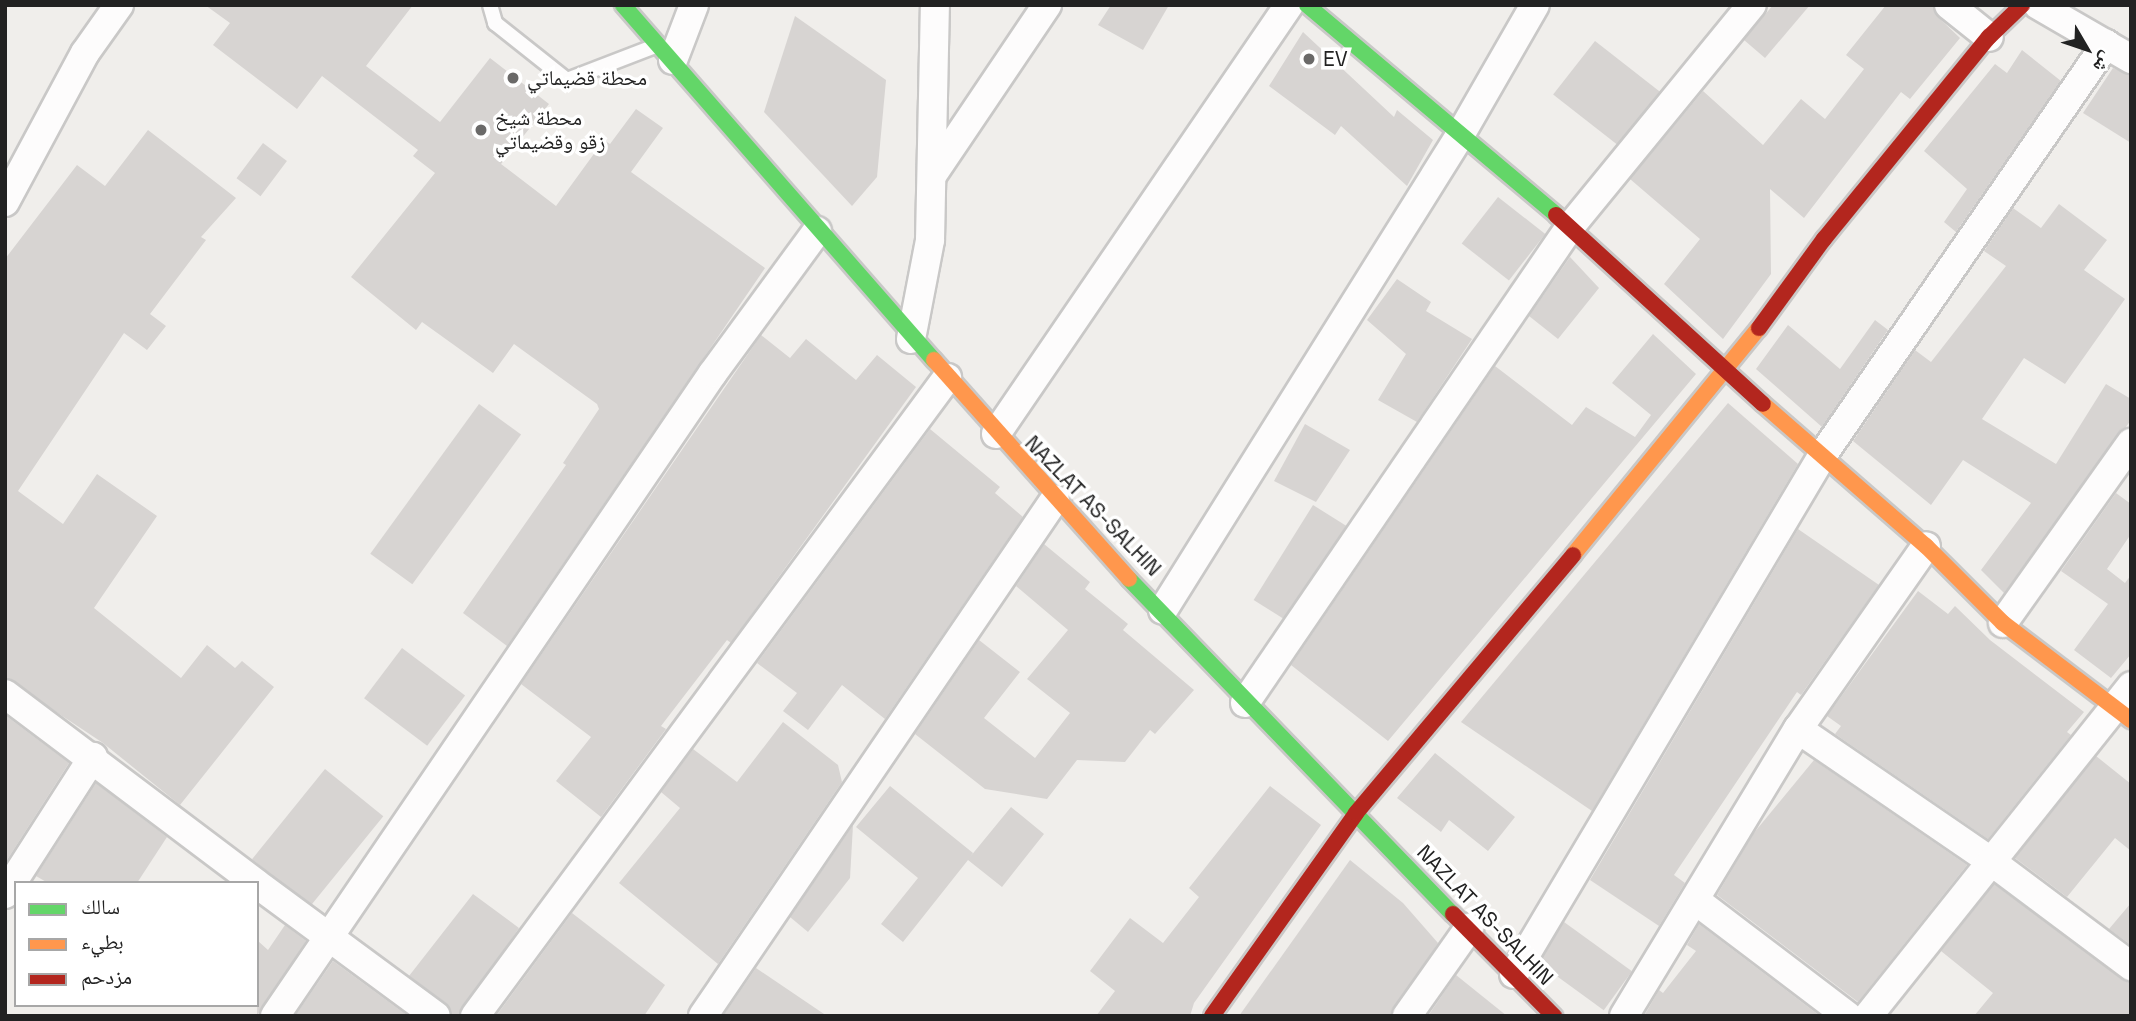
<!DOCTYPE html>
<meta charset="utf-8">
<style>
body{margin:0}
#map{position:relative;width:2136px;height:1021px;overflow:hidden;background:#f0eeeb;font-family:"Space Grotesk","Noto Naskh Arabic",sans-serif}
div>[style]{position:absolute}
.building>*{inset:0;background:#d7d4d2;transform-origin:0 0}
.roads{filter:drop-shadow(2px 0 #c9c8c7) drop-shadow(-2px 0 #c9c8c7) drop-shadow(0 2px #c9c8c7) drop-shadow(0 -2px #c9c8c7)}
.lane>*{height:14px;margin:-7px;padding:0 7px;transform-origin:7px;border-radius:7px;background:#fdfcfc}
.street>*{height:28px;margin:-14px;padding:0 14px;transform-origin:14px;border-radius:14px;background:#fdfcfc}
.fast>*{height:16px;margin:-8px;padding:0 8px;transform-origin:8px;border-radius:8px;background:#63d668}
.slow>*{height:16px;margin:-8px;padding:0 8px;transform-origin:8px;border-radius:8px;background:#ff974d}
.jam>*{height:16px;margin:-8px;padding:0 8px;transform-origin:8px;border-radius:8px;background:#b3261e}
.dots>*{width:19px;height:19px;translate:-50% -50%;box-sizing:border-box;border:4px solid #fff;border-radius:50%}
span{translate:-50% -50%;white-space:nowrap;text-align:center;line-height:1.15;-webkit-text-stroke:7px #fff;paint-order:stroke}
.poi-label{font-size:21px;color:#222}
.left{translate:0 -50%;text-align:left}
.street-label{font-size:21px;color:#222}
.frame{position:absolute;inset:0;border:7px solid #222;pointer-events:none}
.legend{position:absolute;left:14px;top:881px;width:245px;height:126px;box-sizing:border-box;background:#fff;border:2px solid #a7a7a7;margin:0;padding:9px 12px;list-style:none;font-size:21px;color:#222}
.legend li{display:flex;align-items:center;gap:14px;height:35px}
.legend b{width:35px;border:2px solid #a7a7a7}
.north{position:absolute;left:2052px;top:14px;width:70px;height:70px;-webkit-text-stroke:5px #fff;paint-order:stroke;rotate:129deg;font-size:19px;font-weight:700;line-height:28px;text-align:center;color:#222}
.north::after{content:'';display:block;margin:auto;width:24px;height:32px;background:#222;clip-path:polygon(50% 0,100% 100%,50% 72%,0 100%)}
</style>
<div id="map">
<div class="building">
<i style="clip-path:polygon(205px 5px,413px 5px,366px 66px,440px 122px,490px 58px,549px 104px,501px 164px,556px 206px,604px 140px,610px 144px,636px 109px,663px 128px,631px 172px,765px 268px,507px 646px,463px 613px,566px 465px,563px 463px,599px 409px,597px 404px,514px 344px,493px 373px,422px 322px,416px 330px,351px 277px,435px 173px,413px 156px,418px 150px,322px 76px,297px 109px,213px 45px,230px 23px)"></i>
<i style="clip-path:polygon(1111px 5px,1169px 5px,1143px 50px,1098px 25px)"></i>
<i style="clip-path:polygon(1773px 5px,1810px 5px,1765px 58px,1744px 40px)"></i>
<i style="clip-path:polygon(1886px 5px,1933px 5px,1938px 17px,1960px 38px,1910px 99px,1901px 92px,1804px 218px,1770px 189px,1771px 274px,1723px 339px,1664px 284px,1700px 239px,1630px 179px,1703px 91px,1763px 145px,1801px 99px,1825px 119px,1864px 69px,1846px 55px)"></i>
<i style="clip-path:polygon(795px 16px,886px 80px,877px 177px,852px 206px,764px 112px)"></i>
<i style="clip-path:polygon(1303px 32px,1394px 117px,1397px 110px,1433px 140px,1407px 186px,1341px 126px,1335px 135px,1269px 86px)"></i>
<i style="left:1595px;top:41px;width:82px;height:68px;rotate:38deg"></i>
<i style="clip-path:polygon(2022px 50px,2061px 81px,1956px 232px,1944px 222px,1967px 189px,1924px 151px,1995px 64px,2007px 73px)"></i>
<i style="clip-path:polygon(2113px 68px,2131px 76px,2131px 143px,2083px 113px)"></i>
<i style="clip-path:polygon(148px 130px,236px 198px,201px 237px,206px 240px,150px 314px,166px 326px,147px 350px,124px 333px,18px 491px,63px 524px,97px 474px,157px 516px,94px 608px,181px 678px,207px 645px,235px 668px,242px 661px,274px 687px,180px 805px,103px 743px,5px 678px,5px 259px,77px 165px,105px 186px)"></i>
<i style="left:263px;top:143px;width:30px;height:44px;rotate:37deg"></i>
<i style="left:1498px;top:197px;width:60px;height:59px;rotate:38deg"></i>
<i style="clip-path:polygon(2059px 204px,2107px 240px,2084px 270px,2125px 299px,2065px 384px,2024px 358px,1982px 419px,2056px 464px,2106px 384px,2131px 399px,2131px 420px,2004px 593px,1981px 570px,2031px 503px,1963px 460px,1931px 505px,1853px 441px,1915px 350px,1931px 362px,2006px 266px,1984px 251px,2013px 208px,2041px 228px)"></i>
<i style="clip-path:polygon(1570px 257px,1599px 288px,1558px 339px,1529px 316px)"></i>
<i style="clip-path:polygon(1397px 279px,1431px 302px,1426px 311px,1472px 339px,1417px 422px,1378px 400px,1406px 354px,1367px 320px)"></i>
<i style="clip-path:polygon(1875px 320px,1888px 330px,1822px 427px,1756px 369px,1788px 325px,1840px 369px)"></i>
<i style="clip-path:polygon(1653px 334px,1696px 374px,1388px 741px,1291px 665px,1495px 366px,1572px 425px,1586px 407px,1635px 437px,1651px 415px,1612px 383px)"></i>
<i style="clip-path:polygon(761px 335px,790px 358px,806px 339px,856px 380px,877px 355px,916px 387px,731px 643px,727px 640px,661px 726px,666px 729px,601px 817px,556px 781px,591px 737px,521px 684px)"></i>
<i style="clip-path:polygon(1728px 403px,1798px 464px,1592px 811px,1461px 722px)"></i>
<i style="left:479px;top:404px;width:52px;height:185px;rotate:36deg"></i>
<i style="clip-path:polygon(1305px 424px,1350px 450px,1316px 502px,1274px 481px)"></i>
<i style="clip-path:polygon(930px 429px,1000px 487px,995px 493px,1023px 517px,885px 719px,842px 685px,808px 730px,783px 711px,797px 693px,757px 663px)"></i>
<i style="clip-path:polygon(2116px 493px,2131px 504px,2131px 534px,2107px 569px,2125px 583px,2131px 575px,2131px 654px,2111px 678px,2074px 650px,2108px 604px,2061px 571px)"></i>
<i style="left:1313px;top:505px;width:39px;height:112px;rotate:32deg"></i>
<i style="clip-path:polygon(1798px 529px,1879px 585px,1801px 695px,1797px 692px,1674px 875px,1685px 883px,1659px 926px,1590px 880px)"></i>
<i style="clip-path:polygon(1044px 544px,1090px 582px,1085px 589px,1128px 624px,1123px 630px,1194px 690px,1155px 734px,1150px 730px,1125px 762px,1077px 760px,1047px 799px,985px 789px,915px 734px,979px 640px,1020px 672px,984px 718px,1035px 758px,1070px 713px,1027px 679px,1068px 630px,1016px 586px)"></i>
<i style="clip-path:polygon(1918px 591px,1948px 614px,1955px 606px,1990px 640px,2084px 712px,2067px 732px,2071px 735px,1988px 839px,1835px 734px,1841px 726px,1827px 716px)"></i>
<i style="left:402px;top:648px;width:79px;height:63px;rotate:37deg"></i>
<i style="clip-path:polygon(5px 715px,69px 763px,7px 860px,5px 859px)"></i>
<i style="clip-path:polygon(783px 722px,838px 765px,842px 782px,718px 964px,619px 883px,680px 808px,661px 792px,693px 749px,737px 782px)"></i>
<i style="clip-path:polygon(1435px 753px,1515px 817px,1488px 851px,1449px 820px,1441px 832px,1397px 798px)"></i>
<i style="clip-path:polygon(2096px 756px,2131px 784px,2131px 851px,2115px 838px,2067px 897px,2015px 858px)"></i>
<i style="clip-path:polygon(1814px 760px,1967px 865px,1858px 1002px,1717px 895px,1753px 834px)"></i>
<i style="left:325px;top:769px;width:75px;height:116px;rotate:39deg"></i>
<i style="clip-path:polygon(96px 783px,167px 837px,137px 883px,48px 883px,36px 876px)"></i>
<i style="clip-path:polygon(890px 786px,973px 853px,970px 857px,1011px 807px,1044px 834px,1002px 887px,968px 860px,903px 942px,881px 924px,918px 878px,856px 827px)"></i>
<i style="clip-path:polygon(1270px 786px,1321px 825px,1194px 1003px,1190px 1016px,1096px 1016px,1115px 991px,1090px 971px,1130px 918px,1163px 943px,1199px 897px,1189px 888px)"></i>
<i style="clip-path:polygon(853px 825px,850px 878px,808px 932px,790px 917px)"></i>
<i style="clip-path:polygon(1350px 860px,1403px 903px,1438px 943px,1391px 1016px,1239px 1016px)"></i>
<i style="clip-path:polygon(1994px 884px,2131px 982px,2131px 1016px,1974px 1016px,1993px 993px,1941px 951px)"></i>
<i style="clip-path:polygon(473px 894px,519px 928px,459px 1016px,452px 1016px,446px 1003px,409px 976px)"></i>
<i style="clip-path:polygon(2131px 903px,2131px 945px,2109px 929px)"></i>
<i style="clip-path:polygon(572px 913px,665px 985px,644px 1016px,496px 1016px)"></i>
<i style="left:1564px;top:922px;width:84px;height:48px;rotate:36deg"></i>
<i style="clip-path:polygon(1699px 924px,1820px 1016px,1644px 1016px,1659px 990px,1663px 993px,1696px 951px,1687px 945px)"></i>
<i style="clip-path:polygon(285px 925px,306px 941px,257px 1016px,258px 941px,268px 950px)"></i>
<i style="clip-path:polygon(333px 961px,408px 1016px,295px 1016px)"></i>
<i style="clip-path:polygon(756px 968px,827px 1016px,723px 1016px)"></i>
<i style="clip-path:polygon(1456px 975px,1507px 1016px,1428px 1016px)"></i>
</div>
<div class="roads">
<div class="lane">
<i style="left:490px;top:5px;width:19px;rotate:74deg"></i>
<i style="left:495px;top:23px;width:92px;rotate:38.4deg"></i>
<i style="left:567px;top:80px;width:94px;rotate:-21.1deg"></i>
</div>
<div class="street">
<i style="left:1949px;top:5px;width:51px;rotate:38.7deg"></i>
<i style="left:2038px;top:5px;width:108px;rotate:30.1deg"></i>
<i style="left:673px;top:60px;width:59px;rotate:-69.1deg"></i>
<i style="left:933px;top:174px;width:204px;rotate:-56deg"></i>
<i style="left:5px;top:202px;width:169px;rotate:-61.8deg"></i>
<i style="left:85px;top:53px;width:59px;rotate:-54.7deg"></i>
<i style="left:911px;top:339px;width:101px;rotate:-79.1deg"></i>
<i style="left:930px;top:240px;width:235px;rotate:-88.8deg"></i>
<i style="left:996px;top:434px;width:520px;rotate:-55.67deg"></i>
<i style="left:1163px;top:610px;width:558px;rotate:-57.96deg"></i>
<i style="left:1459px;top:137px;width:152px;rotate:-60.1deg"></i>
<i style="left:2003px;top:623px;width:221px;rotate:-54.6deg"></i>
<i style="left:5px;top:694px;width:314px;rotate:37deg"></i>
<i style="left:1245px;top:703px;width:576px;rotate:-55.68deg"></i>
<i style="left:1570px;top:227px;width:287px;rotate:-50.7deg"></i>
<i style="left:1798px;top:729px;width:235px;rotate:34.4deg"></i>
<i style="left:1992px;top:862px;width:174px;rotate:36.8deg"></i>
<i style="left:257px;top:884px;width:222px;rotate:36.4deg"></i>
<i style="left:5px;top:894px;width:163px;rotate:-57.3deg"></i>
<i style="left:1695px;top:900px;width:192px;rotate:37.2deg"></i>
<i style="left:1514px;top:974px;width:606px;rotate:-59.25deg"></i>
<i style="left:1824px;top:453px;width:497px;rotate:-55.4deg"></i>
<i style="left:275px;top:1016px;width:778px;rotate:-55.74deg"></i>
<i style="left:713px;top:373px;width:176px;rotate:-53.8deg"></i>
<i style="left:475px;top:1016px;width:794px;rotate:-53.51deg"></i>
<i style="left:703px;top:1016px;width:625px;rotate:-55.75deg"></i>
<i style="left:1407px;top:1016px;width:108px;rotate:-54.8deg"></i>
<i style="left:1624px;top:1016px;width:336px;rotate:-58.8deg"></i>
<i style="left:1798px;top:729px;width:223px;rotate:-55deg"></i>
<i style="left:1868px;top:1016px;width:422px;rotate:-51.4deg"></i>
</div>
<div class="fast">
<i style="left:623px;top:5px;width:472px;rotate:48.8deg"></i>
<i style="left:1307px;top:5px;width:326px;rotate:40.1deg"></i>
<i style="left:1129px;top:579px;width:466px;rotate:46deg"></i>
</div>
<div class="slow">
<i style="left:934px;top:360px;width:293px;rotate:48.3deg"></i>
<i style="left:1763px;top:404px;width:216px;rotate:41.1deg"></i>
<i style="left:1926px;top:546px;width:109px;rotate:45deg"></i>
<i style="left:2003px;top:623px;width:161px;rotate:37.2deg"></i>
<i style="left:1573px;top:555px;width:293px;rotate:-50.7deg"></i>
</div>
<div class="jam">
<i style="left:1556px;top:215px;width:280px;rotate:42.4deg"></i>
<i style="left:1759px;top:328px;width:110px;rotate:-53.9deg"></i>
<i style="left:1824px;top:239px;width:261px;rotate:-50.8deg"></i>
<i style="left:1989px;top:37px;width:46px;rotate:-44.1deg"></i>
<i style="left:1453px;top:914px;width:144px;rotate:45.3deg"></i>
<i style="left:1212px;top:1016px;width:249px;rotate:-54.6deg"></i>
<i style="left:1356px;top:813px;width:337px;rotate:-49.9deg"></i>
</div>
</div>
<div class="dots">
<i style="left:1309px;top:59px;background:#6a6968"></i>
<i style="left:513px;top:78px;background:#6a6968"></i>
<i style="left:481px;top:130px;background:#6a6968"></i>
</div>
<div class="poi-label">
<span class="left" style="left:1323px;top:59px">EV</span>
<span class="left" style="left:527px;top:78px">محطة قضيماتي</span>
<span class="left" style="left:495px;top:130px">محطة شيخ<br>زقو وقضيماتي</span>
</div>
<div class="street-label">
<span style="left:1093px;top:506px;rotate:46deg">NAZLAT AS-SALHIN</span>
<span style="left:1485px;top:915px;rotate:46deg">NAZLAT AS-SALHIN</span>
</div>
<div class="frame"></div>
<ul class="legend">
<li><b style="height:9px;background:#63d668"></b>سالك</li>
<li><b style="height:9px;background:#ff974d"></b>بطيء</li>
<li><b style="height:9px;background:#b3261e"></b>مزدحم</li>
</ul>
<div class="north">ش</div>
</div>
